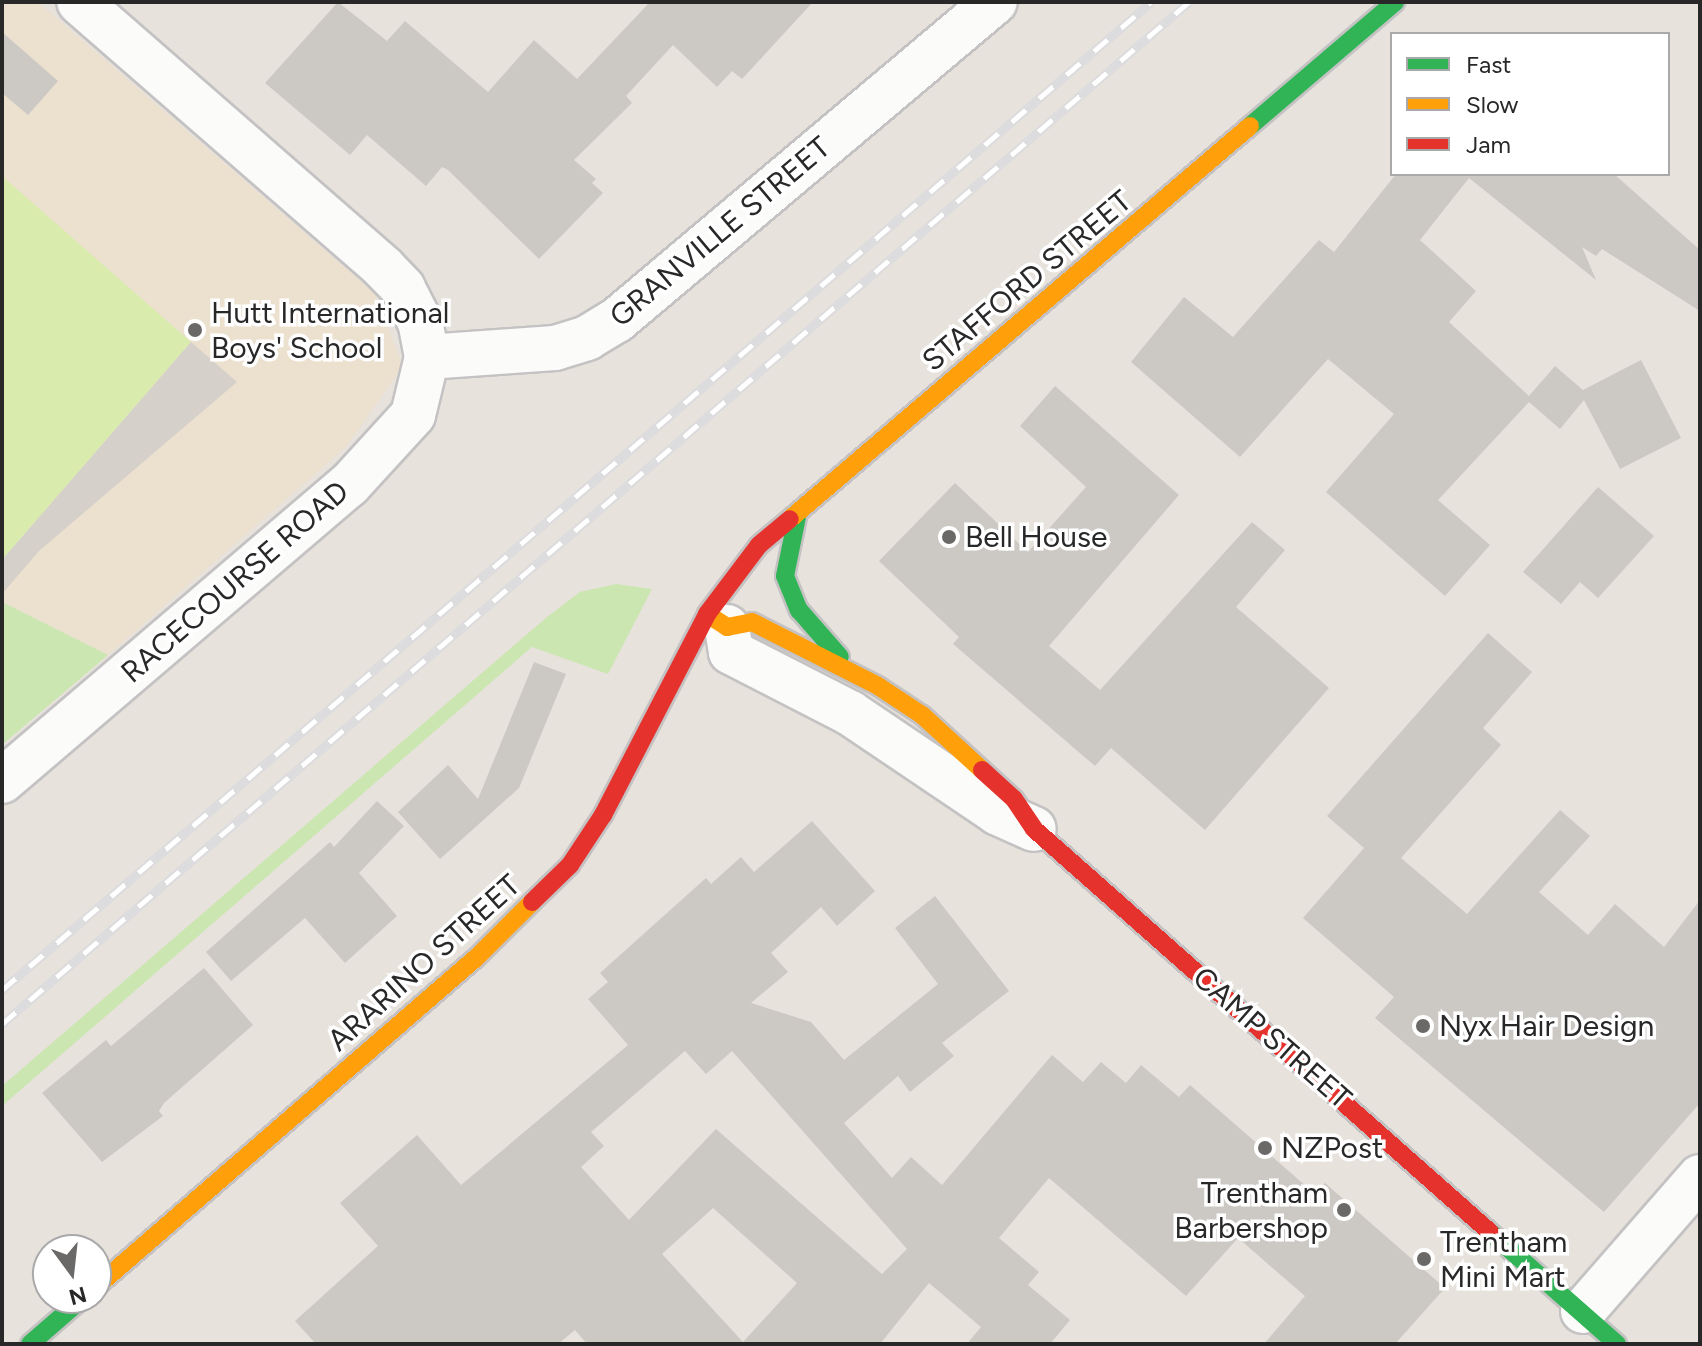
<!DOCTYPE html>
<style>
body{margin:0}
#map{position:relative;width:1702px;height:1346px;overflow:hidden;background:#e7e2dc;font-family:Figtree,sans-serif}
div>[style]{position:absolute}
.education>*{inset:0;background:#ece0cf}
.green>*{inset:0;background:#cbe6b1}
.pitch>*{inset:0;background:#d9ebad}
.plaza>*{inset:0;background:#d6d0cb}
.building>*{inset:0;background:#ccc8c4}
.roads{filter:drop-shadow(2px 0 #c4c2c3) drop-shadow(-2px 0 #c4c2c3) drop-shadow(0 2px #c4c2c3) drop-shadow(0 -2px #c4c2c3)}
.street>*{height:44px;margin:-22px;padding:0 22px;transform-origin:22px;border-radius:22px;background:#fbfbfa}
.fast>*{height:18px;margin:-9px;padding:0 9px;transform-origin:9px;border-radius:9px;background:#30b455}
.slow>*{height:18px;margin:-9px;padding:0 9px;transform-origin:9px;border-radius:9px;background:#ff9f0a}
.jam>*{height:18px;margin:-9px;padding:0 9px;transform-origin:9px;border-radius:9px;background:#e5322d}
.rail>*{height:9px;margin-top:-4.5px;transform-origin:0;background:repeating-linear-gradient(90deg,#fff 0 18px,#dcdcde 0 36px);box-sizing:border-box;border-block:2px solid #dcdcde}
.dots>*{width:22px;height:22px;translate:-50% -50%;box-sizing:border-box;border:4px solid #fff;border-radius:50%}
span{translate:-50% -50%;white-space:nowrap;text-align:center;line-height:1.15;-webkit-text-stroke:7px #fff;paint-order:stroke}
.street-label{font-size:30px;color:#282828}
.poi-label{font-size:30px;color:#282828}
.left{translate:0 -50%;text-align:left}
.right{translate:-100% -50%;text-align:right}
.frame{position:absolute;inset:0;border:4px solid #282828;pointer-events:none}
.legend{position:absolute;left:1390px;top:32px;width:280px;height:144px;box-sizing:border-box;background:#fff;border:2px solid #a9a9a9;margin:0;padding:10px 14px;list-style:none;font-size:24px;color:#282828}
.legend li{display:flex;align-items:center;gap:16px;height:40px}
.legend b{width:40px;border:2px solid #a9a9a9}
.north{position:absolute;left:32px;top:1234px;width:80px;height:80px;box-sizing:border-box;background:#fff;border:2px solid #a9a9a9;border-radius:50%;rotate:165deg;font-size:22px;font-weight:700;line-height:32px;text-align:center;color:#282828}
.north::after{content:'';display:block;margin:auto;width:28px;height:36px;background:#6b6967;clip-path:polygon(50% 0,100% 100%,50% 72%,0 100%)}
</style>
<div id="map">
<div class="education">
<i style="clip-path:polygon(2px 2px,38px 2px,374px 293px,403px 366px,347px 446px,108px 655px,2px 602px)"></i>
</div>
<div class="green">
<i style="clip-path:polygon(616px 584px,652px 589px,608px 674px,532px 647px,2px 1106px,2px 1086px,547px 617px,580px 592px)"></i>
<i style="clip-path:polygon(2px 602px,108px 655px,2px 745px)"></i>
</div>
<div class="pitch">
<i style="clip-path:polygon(2px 176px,191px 342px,2px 560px)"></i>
</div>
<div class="plaza">
<i style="clip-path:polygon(191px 342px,237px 382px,39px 551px,2px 594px,2px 560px)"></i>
</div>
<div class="building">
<i style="clip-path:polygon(338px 2px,387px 41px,405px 21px,488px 92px,534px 40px,577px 79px,650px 2px,813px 2px,742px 79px,732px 71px,717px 87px,673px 45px,626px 96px,632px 103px,574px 160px,596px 179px,592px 183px,603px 193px,539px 259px,448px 170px,442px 167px,426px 186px,367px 135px,350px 155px,265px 83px)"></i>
<i style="clip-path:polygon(2px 32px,58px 81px,28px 115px,2px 93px)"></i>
<i style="clip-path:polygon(1396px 174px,1614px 174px,1700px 250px,1700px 311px,1602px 249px,1596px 256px,1582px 247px,1596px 280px,1469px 178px,1420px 240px,1476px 291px,1449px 322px,1529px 396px,1555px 366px,1583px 390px,1641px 360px,1681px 438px,1620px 469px,1584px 400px,1560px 429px,1529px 402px,1438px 500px,1490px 545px,1445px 596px,1326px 492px,1394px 414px,1328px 359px,1240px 457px,1131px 362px,1184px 297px,1233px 337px,1319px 240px,1334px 252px)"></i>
<i style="clip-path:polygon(1055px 386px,1179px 495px,1049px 646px,1100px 690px,1252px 522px,1285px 550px,1236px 607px,1329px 688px,1205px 830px,1111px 748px,1095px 766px,953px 644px,959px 637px,879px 561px,955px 483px,1028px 552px,1086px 487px,1020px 426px)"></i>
<i style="clip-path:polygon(1598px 487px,1654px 536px,1598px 598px,1580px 582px,1561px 604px,1523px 572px)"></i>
<i style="clip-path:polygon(1488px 633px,1532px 672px,1483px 728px,1501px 745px,1401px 858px,1467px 914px,1560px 810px,1590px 836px,1539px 892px,1588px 935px,1615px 904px,1664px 947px,1700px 900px,1700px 1103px,1604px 1212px,1375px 1018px,1394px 997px,1303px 918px,1364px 848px,1327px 816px)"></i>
<i style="clip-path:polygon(534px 662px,566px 674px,519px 788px,440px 859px,398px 812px,448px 765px,478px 799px)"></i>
<i style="clip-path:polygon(377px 801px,404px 826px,359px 873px,397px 916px,345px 963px,305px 918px,231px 981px,206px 952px,330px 842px,334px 847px)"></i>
<i style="clip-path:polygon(evenodd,812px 821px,875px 891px,837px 926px,821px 907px,771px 953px,788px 972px,751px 1003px,811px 1022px,844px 1060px,938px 984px,895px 928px,935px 896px,1009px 991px,942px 1043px,954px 1056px,910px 1092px,898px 1076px,844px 1123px,892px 1178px,911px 1157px,942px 1185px,1052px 1055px,1083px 1082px,1101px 1062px,1126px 1083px,1141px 1065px,1179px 1097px,1190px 1085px,1315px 1194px,1325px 1183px,1445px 1288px,1395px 1344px,1264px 1344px,1305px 1296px,1238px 1238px,1186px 1296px,1049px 1178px,999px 1238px,1039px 1272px,1028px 1285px,1070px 1320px,1050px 1344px,967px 1344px,981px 1327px,929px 1283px,880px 1344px,587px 1344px,575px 1330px,558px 1344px,316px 1344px,295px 1321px,378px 1246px,340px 1203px,417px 1135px,461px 1185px,628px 1045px,588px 999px,608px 982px,600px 973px,706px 878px,711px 884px,741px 857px,754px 872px,812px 821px,685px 1051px,706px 1074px,732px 1051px,907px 1249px,882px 1274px,716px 1129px,629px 1220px,581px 1167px,604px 1146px,591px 1132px,685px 1051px,812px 821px,713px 1208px,797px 1283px,743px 1342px,662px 1254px,713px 1208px)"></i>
<i style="clip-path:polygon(204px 968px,253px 1025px,164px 1103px,159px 1111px,163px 1116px,102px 1162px,42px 1093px,106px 1040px,111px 1046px)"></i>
</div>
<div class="roads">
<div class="street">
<i style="left:427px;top:357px;width:128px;rotate:-4deg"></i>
<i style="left:555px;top:348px;width:34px;rotate:-17deg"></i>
<i style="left:587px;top:338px;width:35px;rotate:-31deg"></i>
<i style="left:617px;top:320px;width:494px;rotate:-40.1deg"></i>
<i style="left:727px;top:627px;width:25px;rotate:81deg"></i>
<i style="left:731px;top:652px;width:134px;rotate:27.1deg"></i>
<i style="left:850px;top:713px;width:179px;rotate:34deg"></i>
<i style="left:998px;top:813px;width:39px;rotate:24deg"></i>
<i style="left:2px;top:781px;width:456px;rotate:-40.5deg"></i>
<i style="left:349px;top:485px;width:95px;rotate:-47.6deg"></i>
<i style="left:413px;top:415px;width:60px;rotate:-76.4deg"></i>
<i style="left:427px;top:357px;width:36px;rotate:-101deg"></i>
<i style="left:420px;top:322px;width:38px;rotate:-117deg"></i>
<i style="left:403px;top:288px;width:29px;rotate:-134deg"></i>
<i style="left:383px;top:267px;width:403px;rotate:-138.9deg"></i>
<i style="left:1583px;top:1311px;width:178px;rotate:-48.9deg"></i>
</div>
<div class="fast">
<i style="left:1250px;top:126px;width:191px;rotate:-40.5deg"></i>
<i style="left:798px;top:512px;width:65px;rotate:101.5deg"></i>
<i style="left:785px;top:576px;width:37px;rotate:68deg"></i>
<i style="left:799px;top:610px;width:62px;rotate:48.9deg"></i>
<i style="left:1491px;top:1233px;width:168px;rotate:41.4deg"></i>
<i style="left:30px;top:1344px;width:70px;rotate:-41deg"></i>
</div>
<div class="slow">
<i style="left:790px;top:519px;width:605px;rotate:-40.51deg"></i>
<i style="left:707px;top:614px;width:24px;rotate:33deg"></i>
<i style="left:727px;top:627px;width:25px;rotate:-11deg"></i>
<i style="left:752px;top:622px;width:141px;rotate:26.9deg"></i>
<i style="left:878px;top:686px;width:53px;rotate:33.4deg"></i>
<i style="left:922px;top:715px;width:81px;rotate:42.5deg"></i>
<i style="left:96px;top:1287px;width:500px;rotate:-40.9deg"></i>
<i style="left:474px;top:960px;width:82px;rotate:-45deg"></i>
</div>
<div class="jam">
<i style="left:982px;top:770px;width:43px;rotate:42.2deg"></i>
<i style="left:1014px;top:799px;width:36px;rotate:56deg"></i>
<i style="left:1034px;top:829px;width:610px;rotate:41.48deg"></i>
<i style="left:532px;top:902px;width:53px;rotate:-44.2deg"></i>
<i style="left:570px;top:865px;width:60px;rotate:-56.6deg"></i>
<i style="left:603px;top:815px;width:226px;rotate:-62.6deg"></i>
<i style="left:707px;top:614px;width:86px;rotate:-53deg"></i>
<i style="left:759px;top:545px;width:40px;rotate:-40deg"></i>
</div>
</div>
<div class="rail">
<i style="left:2px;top:990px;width:1515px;rotate:-40.69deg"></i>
<i style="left:2px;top:1024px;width:1566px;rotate:-40.73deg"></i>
</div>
<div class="dots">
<i style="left:195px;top:330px;background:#6b6967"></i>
<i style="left:949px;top:537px;background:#6b6967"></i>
<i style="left:1423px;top:1026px;background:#6b6967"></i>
<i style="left:1265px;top:1148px;background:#6b6967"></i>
<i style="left:1344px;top:1210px;background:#6b6967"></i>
<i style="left:1424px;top:1259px;background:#6b6967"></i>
</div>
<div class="street-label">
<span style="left:720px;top:232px;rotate:-40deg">GRANVILLE STREET</span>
<span style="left:1027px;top:281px;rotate:-40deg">STAFFORD STREET</span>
<span style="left:235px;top:582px;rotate:-41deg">RACECOURSE ROAD</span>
<span style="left:424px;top:963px;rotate:-42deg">ARARINO STREET</span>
<span style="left:1272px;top:1038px;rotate:41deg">CAMP STREET</span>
</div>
<div class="poi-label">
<span class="left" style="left:211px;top:330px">Hutt International<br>Boys' School</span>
<span class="left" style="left:965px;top:537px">Bell House</span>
<span class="left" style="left:1439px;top:1026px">Nyx Hair Design</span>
<span class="left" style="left:1281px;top:1148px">NZPost</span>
<span class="right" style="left:1328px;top:1210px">Trentham<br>Barbershop</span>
<span class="left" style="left:1440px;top:1259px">Trentham<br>Mini Mart</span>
</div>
<div class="frame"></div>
<ul class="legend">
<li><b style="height:10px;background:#30b455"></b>Fast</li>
<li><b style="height:10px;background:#ff9f0a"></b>Slow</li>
<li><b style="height:10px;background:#e5322d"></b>Jam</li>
</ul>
<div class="north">N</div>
</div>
